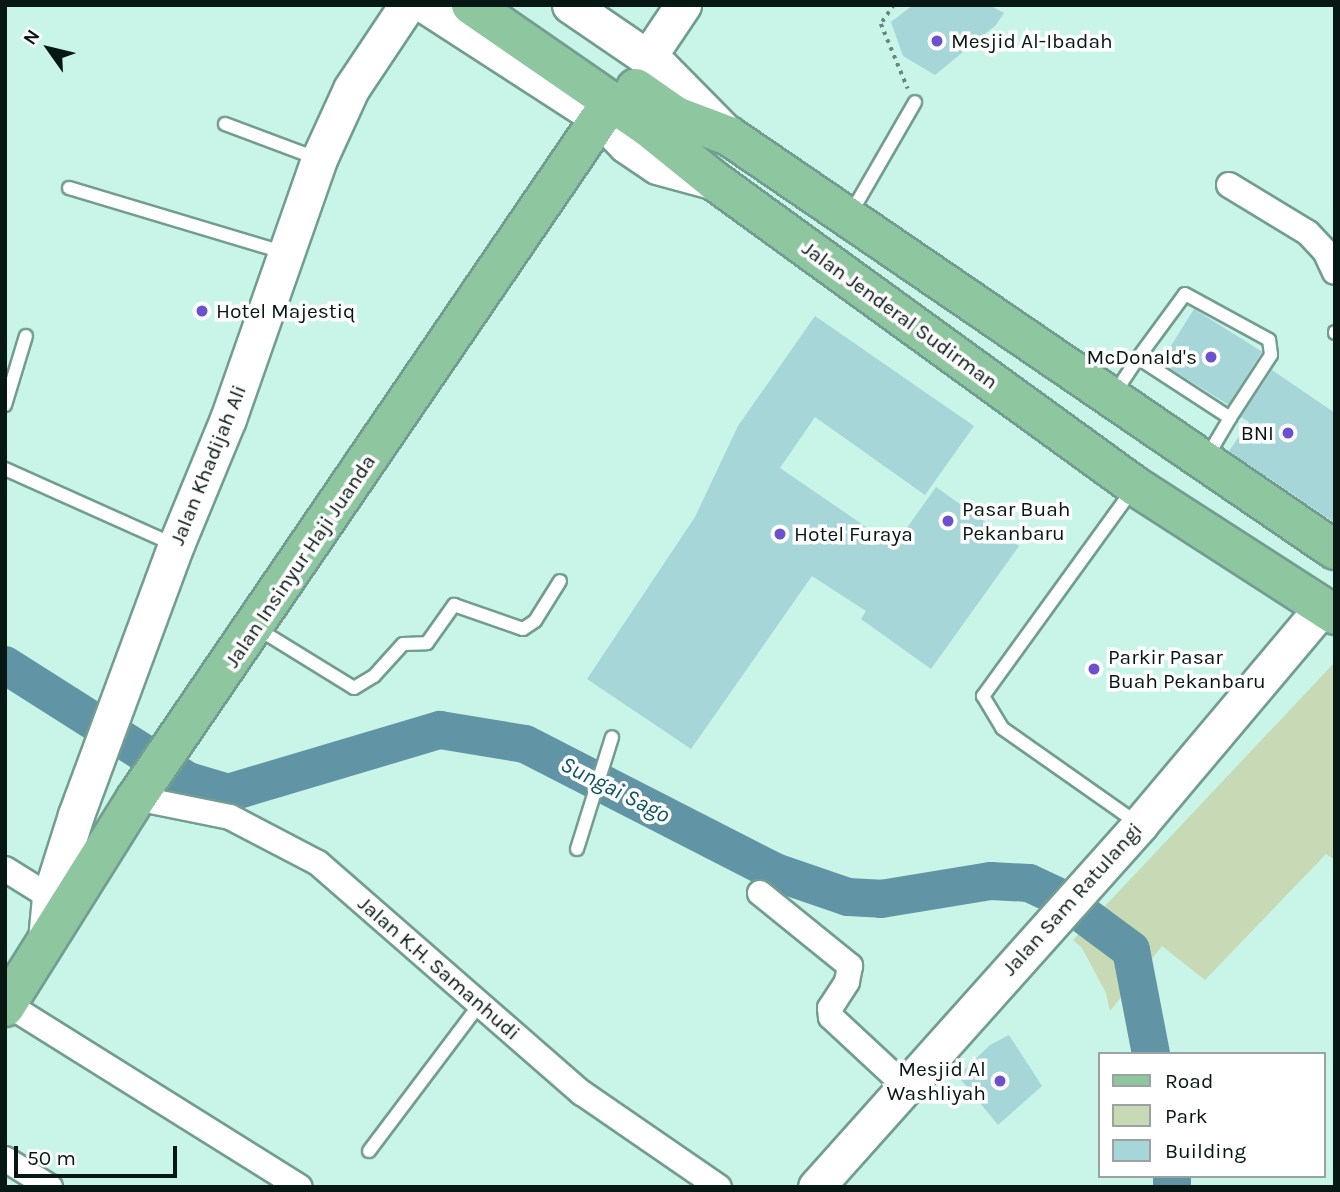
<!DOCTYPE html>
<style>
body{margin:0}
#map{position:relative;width:1340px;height:1192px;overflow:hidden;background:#c8f5e7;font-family:Karla,sans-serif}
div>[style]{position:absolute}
.green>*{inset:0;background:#c8d9b5}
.river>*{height:38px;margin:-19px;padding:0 19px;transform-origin:19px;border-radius:19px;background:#6195a5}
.building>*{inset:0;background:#a6d6d7;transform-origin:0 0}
.path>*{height:3.5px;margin-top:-1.75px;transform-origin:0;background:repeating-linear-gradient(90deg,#68877e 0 3.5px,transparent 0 8.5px)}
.roads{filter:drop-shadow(2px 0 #739d90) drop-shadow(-2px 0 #739d90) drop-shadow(0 2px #739d90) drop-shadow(0 -2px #739d90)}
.lane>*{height:12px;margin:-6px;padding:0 6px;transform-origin:6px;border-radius:6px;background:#fff}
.street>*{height:24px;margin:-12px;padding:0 12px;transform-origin:12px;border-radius:12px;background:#fff}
.secondary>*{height:35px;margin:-17.5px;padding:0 17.5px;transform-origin:17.5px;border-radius:17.5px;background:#fff}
.primary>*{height:38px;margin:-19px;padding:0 19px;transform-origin:19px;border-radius:19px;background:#8ec69f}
.dots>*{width:19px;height:19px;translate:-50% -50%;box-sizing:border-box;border:4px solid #fff;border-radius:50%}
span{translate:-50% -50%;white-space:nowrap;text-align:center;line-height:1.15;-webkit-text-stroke:7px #fff;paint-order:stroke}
.poi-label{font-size:21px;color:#071713}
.left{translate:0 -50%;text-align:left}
.right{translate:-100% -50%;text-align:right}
.street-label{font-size:21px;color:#071713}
.water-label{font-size:23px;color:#0a5466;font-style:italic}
.frame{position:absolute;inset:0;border:7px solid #071713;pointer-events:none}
.legend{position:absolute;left:1098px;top:1052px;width:228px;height:126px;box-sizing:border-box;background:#fff;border:2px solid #9ca2a1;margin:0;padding:9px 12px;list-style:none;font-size:21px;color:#071713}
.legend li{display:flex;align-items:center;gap:14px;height:35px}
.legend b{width:35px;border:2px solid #9ca2a1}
.north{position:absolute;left:14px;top:14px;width:70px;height:70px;-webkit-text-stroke:5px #fff;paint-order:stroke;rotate:304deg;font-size:19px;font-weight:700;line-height:28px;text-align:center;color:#071713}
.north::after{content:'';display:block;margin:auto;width:24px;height:32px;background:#071713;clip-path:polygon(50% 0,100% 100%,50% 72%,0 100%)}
.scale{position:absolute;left:14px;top:1146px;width:163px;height:32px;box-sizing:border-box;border:4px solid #071713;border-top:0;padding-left:9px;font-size:21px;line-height:24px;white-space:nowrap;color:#071713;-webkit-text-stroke:5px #fff;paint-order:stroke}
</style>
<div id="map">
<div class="green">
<i style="clip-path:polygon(1335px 662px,1335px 860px,1326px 854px,1205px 980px,1162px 946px,1110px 1011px,1106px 993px,1082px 948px,1073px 940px)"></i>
</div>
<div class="river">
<i style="left:5px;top:665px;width:217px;rotate:32.4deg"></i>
<i style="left:188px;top:781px;width:42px;rotate:16.7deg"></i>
<i style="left:228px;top:793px;width:221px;rotate:-16.6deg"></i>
<i style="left:440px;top:730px;width:86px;rotate:9.4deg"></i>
<i style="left:525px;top:744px;width:281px;rotate:27.1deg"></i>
<i style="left:775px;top:872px;width:77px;rotate:18.9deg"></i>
<i style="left:848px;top:897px;width:33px;rotate:3deg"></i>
<i style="left:881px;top:899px;width:111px;rotate:-9.3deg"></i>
<i style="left:991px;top:881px;width:38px;rotate:3deg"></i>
<i style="left:1029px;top:883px;width:35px;rotate:25deg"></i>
<i style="left:1061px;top:898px;width:87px;rotate:36.6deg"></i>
<i style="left:1131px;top:950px;width:106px;rotate:79.1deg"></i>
<i style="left:1172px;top:1176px;width:11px;rotate:90deg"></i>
</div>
<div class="building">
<i style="clip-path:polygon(913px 5px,989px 5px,1004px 13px,996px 25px,935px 75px,903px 56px,891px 22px)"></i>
<i style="left:1194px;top:309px;width:80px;height:63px;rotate:32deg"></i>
<i style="clip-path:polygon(815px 316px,974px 426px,925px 495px,815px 417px,780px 468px,894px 546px,936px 487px,1019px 546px,931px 669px,861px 619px,866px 611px,812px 576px,691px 749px,587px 679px,695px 517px,738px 426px)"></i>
<i style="clip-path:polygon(1272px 370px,1335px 413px,1335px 523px,1229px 451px,1249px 422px,1241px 417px)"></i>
<i style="clip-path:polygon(1009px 1035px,1042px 1086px,998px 1125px,958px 1076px,990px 1045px)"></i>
</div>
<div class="path">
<i style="left:894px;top:5px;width:23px;rotate:124deg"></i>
<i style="left:881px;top:24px;width:70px;rotate:67.4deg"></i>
</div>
<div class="roads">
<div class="lane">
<i style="left:225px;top:124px;width:97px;rotate:20.5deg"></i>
<i style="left:69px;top:188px;width:223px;rotate:16.7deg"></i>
<i style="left:851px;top:213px;width:128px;rotate:-60deg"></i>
<i style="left:1335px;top:332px;width:1px;rotate:90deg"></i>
<i style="left:1138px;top:358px;width:79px;rotate:-53.7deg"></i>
<i style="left:1185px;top:294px;width:96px;rotate:28.7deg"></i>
<i style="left:1269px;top:340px;width:15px;rotate:82deg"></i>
<i style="left:1271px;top:355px;width:75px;rotate:123.1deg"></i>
<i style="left:1114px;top:394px;width:43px;rotate:-56.3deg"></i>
<i style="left:1138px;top:358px;width:110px;rotate:33.1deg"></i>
<i style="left:1230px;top:418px;width:45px;rotate:120.5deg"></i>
<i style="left:5px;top:405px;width:72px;rotate:-73.1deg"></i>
<i style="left:5px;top:469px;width:186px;rotate:24.1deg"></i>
<i style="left:1133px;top:489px;width:256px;rotate:125.9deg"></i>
<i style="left:983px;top:696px;width:37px;rotate:59deg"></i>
<i style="left:1002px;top:728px;width:165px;rotate:35.1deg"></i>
<i style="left:255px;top:627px;width:116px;rotate:31.6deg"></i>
<i style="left:354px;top:688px;width:23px;rotate:-31deg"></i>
<i style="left:374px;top:676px;width:43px;rotate:-47.8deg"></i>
<i style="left:403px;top:644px;width:24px;rotate:-2deg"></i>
<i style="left:427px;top:643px;width:47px;rotate:-54.6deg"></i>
<i style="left:454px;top:605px;width:73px;rotate:19.2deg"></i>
<i style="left:523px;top:629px;width:14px;rotate:-34deg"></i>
<i style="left:535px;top:621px;width:47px;rotate:-58deg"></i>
<i style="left:577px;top:849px;width:117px;rotate:-72.6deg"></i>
<i style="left:369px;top:1151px;width:183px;rotate:-53deg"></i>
</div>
<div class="street">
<i style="left:1229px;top:185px;width:92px;rotate:31.3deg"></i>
<i style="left:1308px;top:233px;width:25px;rotate:47deg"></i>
<i style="left:1325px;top:251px;width:23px;rotate:65deg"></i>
<i style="left:136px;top:798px;width:96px;rotate:11.4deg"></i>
<i style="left:230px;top:817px;width:99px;rotate:27.6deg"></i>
<i style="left:318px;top:863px;width:350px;rotate:41.1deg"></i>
<i style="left:582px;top:1093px;width:166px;rotate:34.5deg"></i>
<i style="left:5px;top:869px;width:53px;rotate:31.9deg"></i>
<i style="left:760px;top:893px;width:116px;rotate:39deg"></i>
<i style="left:850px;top:966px;width:16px;rotate:101deg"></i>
<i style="left:847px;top:982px;width:31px;rotate:123deg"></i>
<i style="left:830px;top:1008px;width:9px;rotate:84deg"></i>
<i style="left:831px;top:1017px;width:98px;rotate:42.9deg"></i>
<i style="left:7px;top:1004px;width:345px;rotate:32deg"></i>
<i style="left:5px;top:1159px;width:53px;rotate:31.9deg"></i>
</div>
<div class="secondary">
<i style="left:425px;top:5px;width:208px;rotate:32.9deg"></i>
<i style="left:600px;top:118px;width:37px;rotate:46deg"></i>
<i style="left:626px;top:145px;width:37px;rotate:34deg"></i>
<i style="left:657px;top:166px;width:61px;rotate:15.2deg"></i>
<i style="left:570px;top:5px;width:110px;rotate:34.3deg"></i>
<i style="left:661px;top:67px;width:97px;rotate:45.4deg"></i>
<i style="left:648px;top:57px;width:63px;rotate:-56.1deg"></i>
<i style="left:46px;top:940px;width:43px;rotate:-84.7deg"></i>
<i style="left:50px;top:897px;width:86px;rotate:-72.4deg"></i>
<i style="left:76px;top:815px;width:288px;rotate:-69.7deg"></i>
<i style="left:176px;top:545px;width:136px;rotate:-67.6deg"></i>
<i style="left:228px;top:419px;width:275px;rotate:-70.7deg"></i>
<i style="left:319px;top:159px;width:77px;rotate:-65.4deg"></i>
<i style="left:351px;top:89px;width:101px;rotate:-56.3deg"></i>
<i style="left:816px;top:1187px;width:487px;rotate:-48.2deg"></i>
<i style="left:1140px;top:824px;width:284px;rotate:-49.9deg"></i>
</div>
<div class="primary">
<i style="left:471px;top:5px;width:215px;rotate:34.6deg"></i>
<i style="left:648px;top:127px;width:87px;rotate:39deg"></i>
<i style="left:716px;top:182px;width:518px;rotate:35.96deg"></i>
<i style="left:1135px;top:486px;width:238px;rotate:32.8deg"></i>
<i style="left:636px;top:88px;width:49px;rotate:35deg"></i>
<i style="left:676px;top:116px;width:57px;rotate:20.7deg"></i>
<i style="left:729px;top:136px;width:734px;rotate:34.34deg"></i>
<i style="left:5px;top:1007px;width:247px;rotate:-57.9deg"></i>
<i style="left:136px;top:798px;width:823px;rotate:-55.69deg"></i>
</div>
</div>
<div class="dots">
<i style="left:937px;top:41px;background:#6b51cb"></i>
<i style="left:202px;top:311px;background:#6b51cb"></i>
<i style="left:1211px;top:357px;background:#6b51cb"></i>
<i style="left:1288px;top:433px;background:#6b51cb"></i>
<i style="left:948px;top:521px;background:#6b51cb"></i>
<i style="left:780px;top:534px;background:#6b51cb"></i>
<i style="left:1094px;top:669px;background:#6b51cb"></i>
<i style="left:1000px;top:1081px;background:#6b51cb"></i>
</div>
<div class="poi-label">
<span class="left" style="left:951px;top:41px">Mesjid Al-Ibadah</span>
<span class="left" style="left:216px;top:311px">Hotel Majestiq</span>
<span class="right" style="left:1197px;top:357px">McDonald's</span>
<span class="right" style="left:1274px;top:433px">BNI</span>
<span class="left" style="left:962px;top:521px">Pasar Buah<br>Pekanbaru</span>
<span class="left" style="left:794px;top:534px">Hotel Furaya</span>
<span class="left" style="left:1108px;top:669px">Parkir Pasar<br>Buah Pekanbaru</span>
<span class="right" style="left:986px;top:1081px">Mesjid Al<br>Washliyah</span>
</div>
<div class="street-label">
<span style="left:900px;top:315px;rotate:36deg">Jalan Jenderal Sudirman</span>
<span style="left:208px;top:465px;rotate:-68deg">Jalan Khadijah Ali</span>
<span style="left:300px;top:561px;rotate:-56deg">Jalan Insinyur Haji Juanda</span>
<span style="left:1072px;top:899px;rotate:-48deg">Jalan Sam Ratulangi</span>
<span style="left:439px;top:968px;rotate:41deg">Jalan K.H. Samanhudi</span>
</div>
<div class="water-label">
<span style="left:615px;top:790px;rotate:27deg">Sungai Sago</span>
</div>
<div class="frame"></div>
<ul class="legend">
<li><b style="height:9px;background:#8ec69f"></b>Road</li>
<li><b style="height:19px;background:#c8d9b5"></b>Park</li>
<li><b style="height:19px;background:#a6d6d7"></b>Building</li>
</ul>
<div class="north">N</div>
<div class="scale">50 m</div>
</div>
